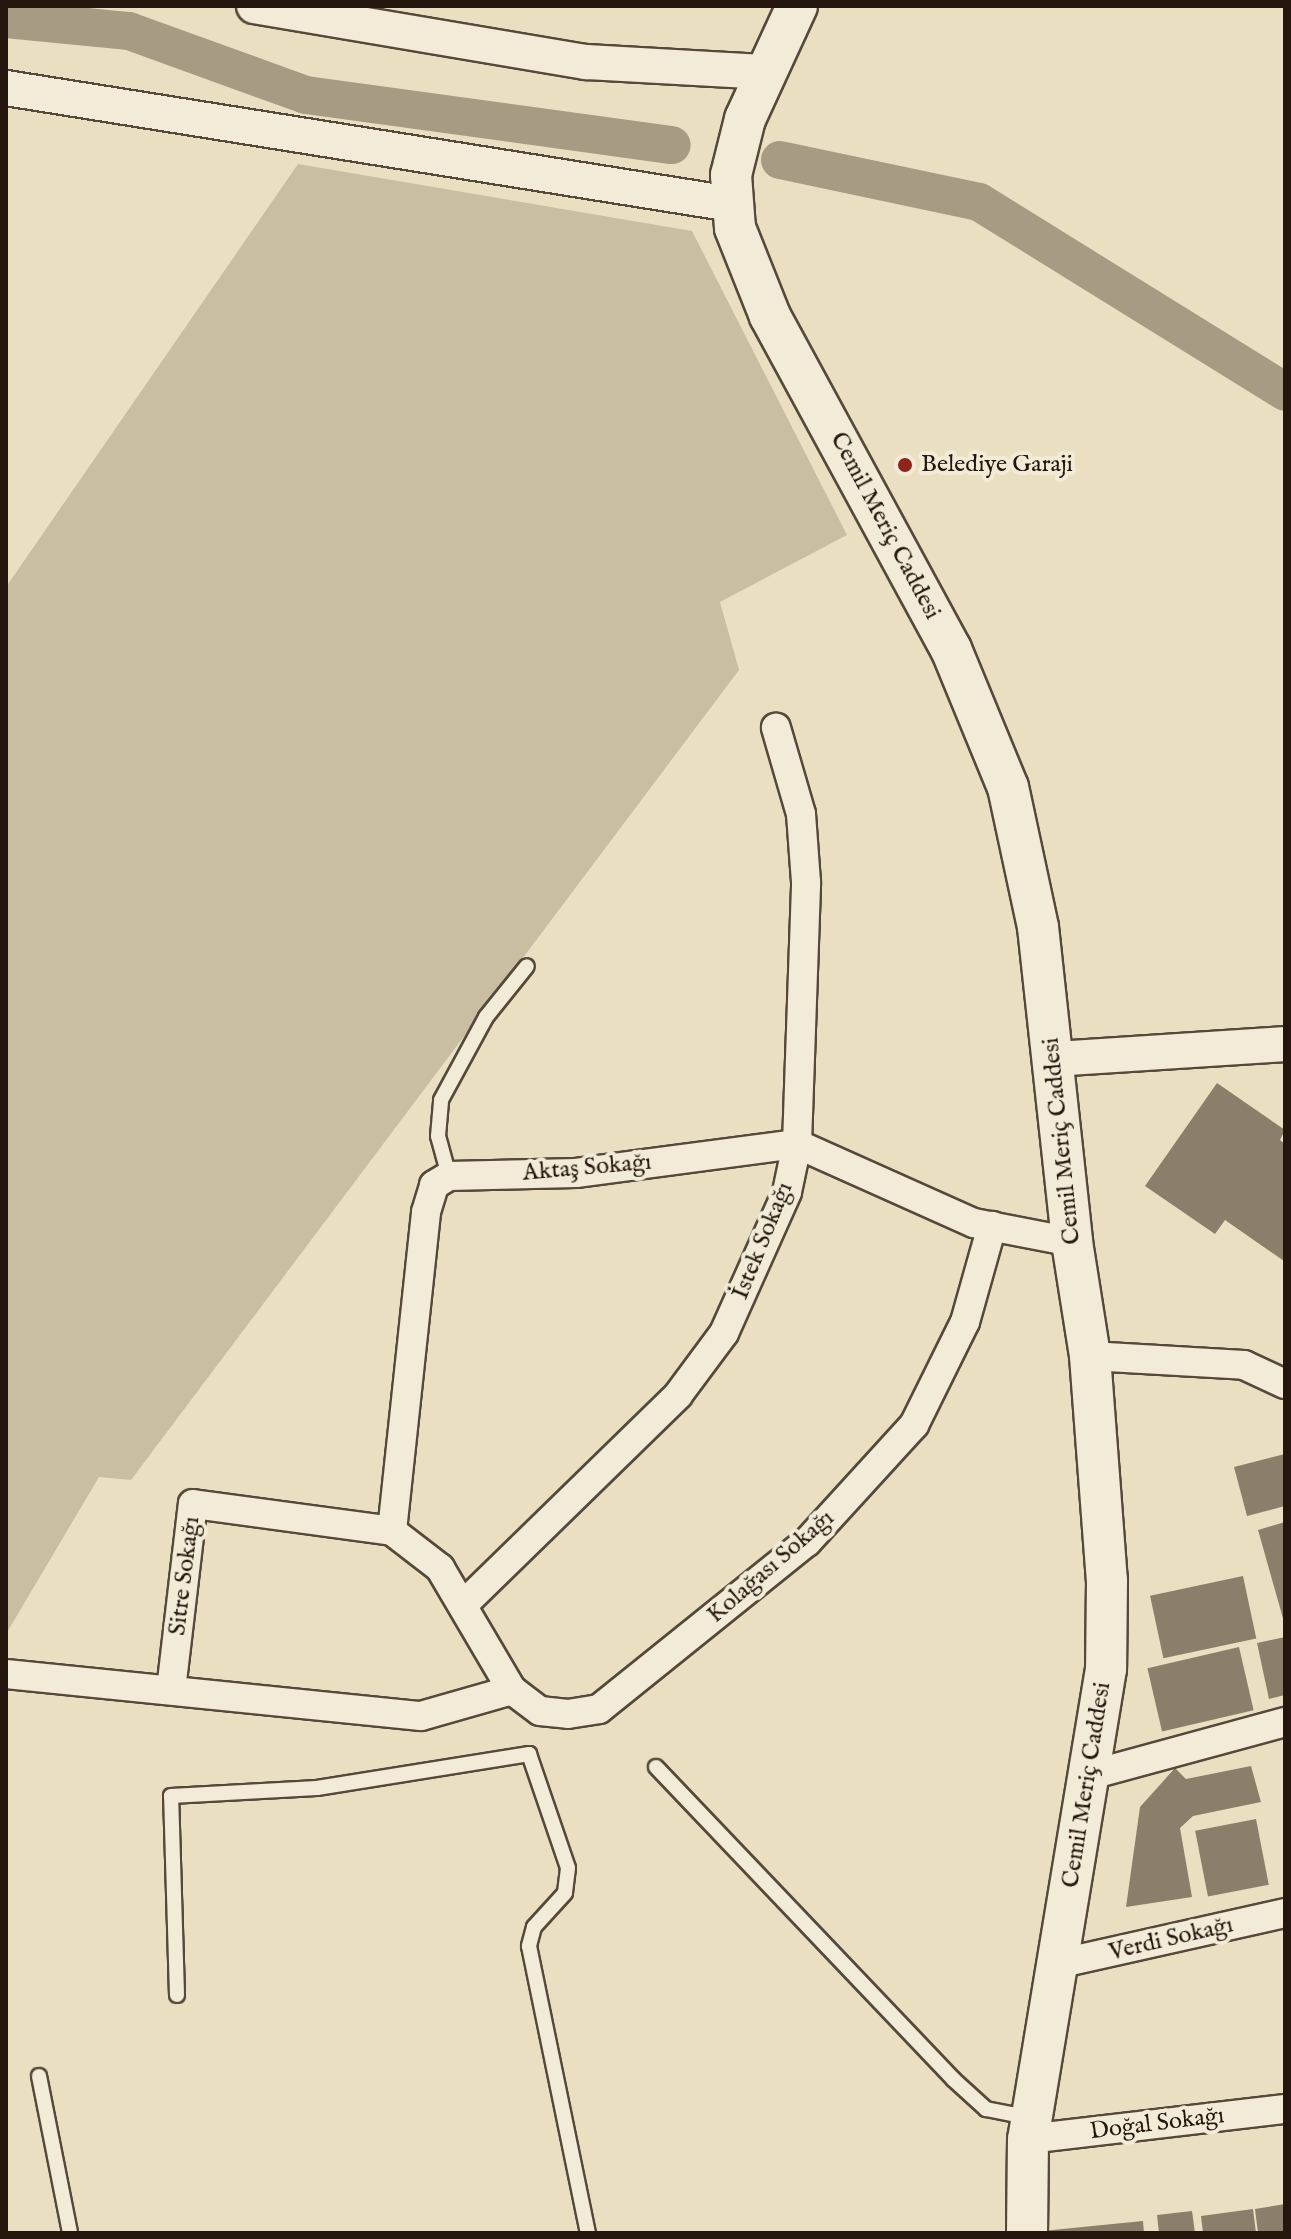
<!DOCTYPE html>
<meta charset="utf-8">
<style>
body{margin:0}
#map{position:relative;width:1291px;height:2239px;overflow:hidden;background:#eae0c1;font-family:"IM FELL English",serif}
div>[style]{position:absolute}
.green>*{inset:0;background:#c9bea2}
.canal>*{height:38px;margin:-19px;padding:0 19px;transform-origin:19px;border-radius:19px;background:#a79b84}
.building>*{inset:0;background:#8b7f6b;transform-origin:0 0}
.roads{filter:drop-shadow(2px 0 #56483a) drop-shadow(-2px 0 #56483a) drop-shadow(0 2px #56483a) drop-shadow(0 -2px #56483a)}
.service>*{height:14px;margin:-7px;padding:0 7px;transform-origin:7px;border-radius:7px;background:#f1ebd7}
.minor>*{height:28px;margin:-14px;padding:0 14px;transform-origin:14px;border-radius:14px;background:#f1ebd7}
.tertiary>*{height:34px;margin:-17px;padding:0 17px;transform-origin:17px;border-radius:17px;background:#f1ebd7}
.secondary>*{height:40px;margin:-20px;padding:0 20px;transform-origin:20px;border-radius:20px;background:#f1ebd7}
.dots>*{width:22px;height:22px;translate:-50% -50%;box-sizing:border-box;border:4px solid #f1ebd7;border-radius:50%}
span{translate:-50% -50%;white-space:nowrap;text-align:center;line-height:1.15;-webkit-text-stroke:8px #f1ebd7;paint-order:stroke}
.poi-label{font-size:24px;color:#25160d}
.left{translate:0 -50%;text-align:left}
.street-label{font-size:24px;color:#25160d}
.frame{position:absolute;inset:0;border:8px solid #25160d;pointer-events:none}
</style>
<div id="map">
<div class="green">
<i style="clip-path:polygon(298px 164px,692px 231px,847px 535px,720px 602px,739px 670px,131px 1480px,99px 1477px,6px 1634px,6px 587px)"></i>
</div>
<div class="canal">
<i style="left:6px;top:19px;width:124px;rotate:5.6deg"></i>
<i style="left:129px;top:31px;width:188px;rotate:19.9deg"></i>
<i style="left:306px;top:95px;width:369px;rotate:7.8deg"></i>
<i style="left:780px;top:160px;width:203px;rotate:11.9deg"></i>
<i style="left:979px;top:202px;width:360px;rotate:31.8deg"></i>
</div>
<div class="building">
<i style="clip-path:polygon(1217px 1083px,1285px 1130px,1280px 1140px,1285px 1144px,1284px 1261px,1225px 1220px,1215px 1234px,1145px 1186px)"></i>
<i style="clip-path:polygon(1285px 1454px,1285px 1506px,1247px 1516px,1234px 1467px)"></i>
<i style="clip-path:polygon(1285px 1522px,1285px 1622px,1284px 1622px,1258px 1530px)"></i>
<i style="left:1243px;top:1576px;width:64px;height:95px;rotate:78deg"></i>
<i style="clip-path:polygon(1285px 1637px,1285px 1695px,1269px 1699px,1257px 1643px)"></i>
<i style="left:1239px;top:1647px;width:65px;height:94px;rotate:77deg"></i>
<i style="clip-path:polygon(1251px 1766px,1261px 1802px,1193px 1816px,1180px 1828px,1192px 1897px,1126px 1907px,1140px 1807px,1175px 1768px,1186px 1779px)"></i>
<i style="left:1256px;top:1819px;width:67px;height:62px;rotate:79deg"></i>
<i style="clip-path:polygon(1285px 2204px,1285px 2233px,1258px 2233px,1255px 2209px)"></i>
<i style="clip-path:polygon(1253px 2209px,1256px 2233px,1203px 2233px,1201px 2216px)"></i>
<i style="clip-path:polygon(1192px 2211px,1195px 2233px,1159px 2233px,1157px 2215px)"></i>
<i style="clip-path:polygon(1143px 2221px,1144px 2233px,1042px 2233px,1042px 2231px)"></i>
</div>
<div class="roads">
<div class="service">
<i style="left:449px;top:1176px;width:41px;rotate:-105.4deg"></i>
<i style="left:438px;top:1136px;width:36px;rotate:-85deg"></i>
<i style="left:441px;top:1100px;width:94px;rotate:-61.5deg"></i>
<i style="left:486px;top:1017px;width:65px;rotate:-51.2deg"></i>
<i style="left:656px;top:1767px;width:431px;rotate:46.4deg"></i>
<i style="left:953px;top:2079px;width:45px;rotate:42.3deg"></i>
<i style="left:986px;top:2109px;width:42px;rotate:11deg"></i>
<i style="left:177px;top:1995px;width:199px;rotate:-91.7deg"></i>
<i style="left:171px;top:1796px;width:146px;rotate:-3.1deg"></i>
<i style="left:317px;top:1788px;width:215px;rotate:-9.1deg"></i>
<i style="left:529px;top:1754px;width:120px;rotate:71.1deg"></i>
<i style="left:568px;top:1868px;width:25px;rotate:97deg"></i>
<i style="left:565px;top:1893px;width:46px;rotate:132.4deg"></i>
<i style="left:534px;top:1927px;width:20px;rotate:105deg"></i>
<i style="left:529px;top:1946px;width:293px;rotate:78.4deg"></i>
<i style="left:39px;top:2076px;width:160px;rotate:78.8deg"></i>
</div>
<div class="minor">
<i style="left:1090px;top:1356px;width:154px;rotate:3.3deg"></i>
<i style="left:1244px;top:1365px;width:45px;rotate:24.9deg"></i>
<i style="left:392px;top:1531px;width:321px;rotate:-83.9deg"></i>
<i style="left:426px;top:1212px;width:28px;rotate:-73deg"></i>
<i style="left:434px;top:1185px;width:17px;rotate:-31deg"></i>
<i style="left:449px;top:1176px;width:127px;rotate:-1.4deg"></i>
<i style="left:576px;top:1173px;width:223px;rotate:-7.5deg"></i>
<i style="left:797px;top:1144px;width:194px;rotate:24.1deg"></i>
<i style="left:974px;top:1223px;width:100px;rotate:11deg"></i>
<i style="left:464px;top:1604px;width:299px;rotate:-44.3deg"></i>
<i style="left:678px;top:1395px;width:77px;rotate:-53.4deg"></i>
<i style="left:724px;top:1333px;width:154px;rotate:-65.9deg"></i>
<i style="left:787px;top:1192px;width:49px;rotate:-78.2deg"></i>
<i style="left:797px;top:1144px;width:262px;rotate:-88deg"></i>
<i style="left:806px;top:882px;width:68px;rotate:-94.2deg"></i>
<i style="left:801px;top:814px;width:90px;rotate:-106.2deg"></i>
<i style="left:6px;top:1674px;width:417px;rotate:5.8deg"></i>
<i style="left:421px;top:1716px;width:95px;rotate:-15.9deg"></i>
<i style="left:171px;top:1690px;width:187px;rotate:-83.3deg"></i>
<i style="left:193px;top:1504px;width:201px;rotate:7.7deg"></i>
<i style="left:392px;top:1531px;width:61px;rotate:37.6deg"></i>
<i style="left:440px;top:1568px;width:142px;rotate:59.5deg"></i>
<i style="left:512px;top:1690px;width:35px;rotate:37deg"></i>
<i style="left:540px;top:1711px;width:28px;rotate:6deg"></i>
<i style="left:568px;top:1714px;width:31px;rotate:-9deg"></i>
<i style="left:599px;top:1709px;width:267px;rotate:-38.8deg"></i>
<i style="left:807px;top:1542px;width:159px;rotate:-47.6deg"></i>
<i style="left:914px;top:1425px;width:115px;rotate:-63.7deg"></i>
<i style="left:965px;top:1322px;width:100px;rotate:-74.3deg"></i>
<i style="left:1090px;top:1775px;width:202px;rotate:-15.2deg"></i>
<i style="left:1057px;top:1964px;width:234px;rotate:-12.6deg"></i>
<i style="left:1028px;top:2139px;width:259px;rotate:-6.7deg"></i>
</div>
<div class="tertiary">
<i style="left:254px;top:6px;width:337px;rotate:9.6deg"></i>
<i style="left:586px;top:62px;width:178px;rotate:3.2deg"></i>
<i style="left:6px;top:88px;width:734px;rotate:9.09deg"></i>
<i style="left:1054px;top:1059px;width:231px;rotate:-3.7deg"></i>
</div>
<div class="secondary">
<i style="left:797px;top:6px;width:124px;rotate:114.7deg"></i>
<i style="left:745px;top:119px;width:58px;rotate:104deg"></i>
<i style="left:731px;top:175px;width:53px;rotate:85.7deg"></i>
<i style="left:735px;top:228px;width:95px;rotate:68.3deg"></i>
<i style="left:770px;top:316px;width:379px;rotate:61.5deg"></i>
<i style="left:951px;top:649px;width:149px;rotate:67.6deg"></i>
<i style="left:1008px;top:787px;width:143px;rotate:77.9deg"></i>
<i style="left:1038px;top:927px;width:317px;rotate:83.8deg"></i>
<i style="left:1072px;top:1242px;width:115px;rotate:81deg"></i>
<i style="left:1090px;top:1356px;width:225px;rotate:85.7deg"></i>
<i style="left:1107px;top:1580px;width:89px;rotate:90.6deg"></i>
<i style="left:1106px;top:1669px;width:476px;rotate:99.4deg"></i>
<i style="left:1028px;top:2139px;width:94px;rotate:90.6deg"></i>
</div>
</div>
<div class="dots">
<i style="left:905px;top:465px;background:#8f2418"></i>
</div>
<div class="poi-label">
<span class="left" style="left:921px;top:465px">Belediye Garaji</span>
</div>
<div class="street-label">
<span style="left:885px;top:526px;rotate:62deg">Cemil Meriç Caddesi</span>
<span style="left:1062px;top:1141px;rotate:-96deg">Cemil Meriç Caddesi</span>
<span style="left:587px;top:1168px;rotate:-5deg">Aktaş Sokağı</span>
<span style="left:763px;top:1241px;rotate:-68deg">İstek Sokağı</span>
<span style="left:771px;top:1567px;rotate:-41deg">Kolağası Sokağı</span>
<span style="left:185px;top:1576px;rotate:-83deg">Sitre Sokağı</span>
<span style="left:1087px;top:1785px;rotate:-81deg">Cemil Meriç Caddesi</span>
<span style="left:1171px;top:1939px;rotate:-13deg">Verdi Sokağı</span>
<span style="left:1157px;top:2124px;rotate:-7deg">Doğal Sokağı</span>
</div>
<div class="frame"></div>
</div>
